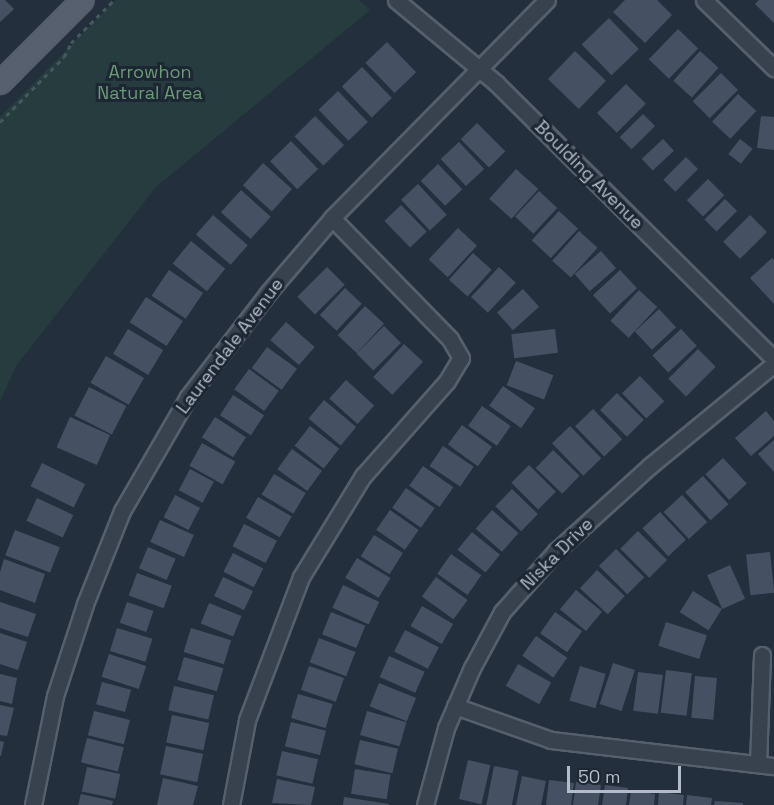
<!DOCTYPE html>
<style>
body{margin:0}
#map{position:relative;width:774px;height:805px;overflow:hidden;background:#242f3e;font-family:"Space Grotesk",sans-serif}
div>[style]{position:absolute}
.green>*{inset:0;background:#263c3f}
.building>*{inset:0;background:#455162;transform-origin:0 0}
.path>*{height:3px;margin-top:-1.5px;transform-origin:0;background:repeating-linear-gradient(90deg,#44595c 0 4.5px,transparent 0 9px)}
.roads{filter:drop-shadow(2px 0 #565f6c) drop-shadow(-2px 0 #565f6c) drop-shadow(0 2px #565f6c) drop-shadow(0 -2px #565f6c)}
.minor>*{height:15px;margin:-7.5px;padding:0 7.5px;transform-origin:7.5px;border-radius:7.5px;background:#38414e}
.major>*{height:20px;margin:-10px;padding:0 10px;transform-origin:10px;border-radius:10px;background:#56606e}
span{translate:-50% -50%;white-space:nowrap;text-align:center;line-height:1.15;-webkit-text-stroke:6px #1d2633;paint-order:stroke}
.park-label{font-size:18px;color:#6b9a76}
.street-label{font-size:18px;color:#b4bcc9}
.scale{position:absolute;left:567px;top:766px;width:114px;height:27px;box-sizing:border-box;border:3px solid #b4bcc9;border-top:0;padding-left:8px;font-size:18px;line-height:21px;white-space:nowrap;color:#b4bcc9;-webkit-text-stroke:4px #1d2633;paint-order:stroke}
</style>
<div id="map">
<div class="green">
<i style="clip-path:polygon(116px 0,359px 0,370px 10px,156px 187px,16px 366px,0 401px,0 117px)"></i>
</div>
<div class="building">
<i style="clip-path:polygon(0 0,5px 0,14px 9px,0 22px)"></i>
<i style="clip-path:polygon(625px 0,657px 0,672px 15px,645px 43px,613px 12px)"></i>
<i style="clip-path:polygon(759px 0,774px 0,774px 23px,755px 4px)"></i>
<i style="left:609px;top:18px;width:43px;height:38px;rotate:46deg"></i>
<i style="left:678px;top:29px;width:28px;height:42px;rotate:44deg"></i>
<i style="left:387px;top:42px;width:42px;height:30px;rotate:46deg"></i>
<i style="left:575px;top:51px;width:43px;height:39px;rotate:44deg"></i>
<i style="left:700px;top:51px;width:25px;height:40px;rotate:42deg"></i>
<i style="left:362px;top:67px;width:43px;height:28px;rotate:46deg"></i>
<i style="left:721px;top:73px;width:24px;height:40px;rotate:45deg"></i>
<i style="left:626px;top:84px;width:28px;height:41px;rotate:45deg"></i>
<i style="left:338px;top:91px;width:43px;height:27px;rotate:46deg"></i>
<i style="left:738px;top:94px;width:25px;height:38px;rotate:43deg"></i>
<i style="left:643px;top:114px;width:17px;height:33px;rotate:45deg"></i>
<i style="left:315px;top:116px;width:41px;height:29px;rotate:45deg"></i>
<i style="clip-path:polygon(761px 116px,774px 117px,774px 150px,757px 148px)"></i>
<i style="left:477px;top:123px;width:40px;height:23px;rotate:45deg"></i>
<i style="left:663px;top:139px;width:16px;height:29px;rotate:47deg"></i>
<i style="left:740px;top:139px;width:16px;height:19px;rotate:38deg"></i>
<i style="left:291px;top:141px;width:39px;height:29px;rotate:46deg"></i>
<i style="left:459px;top:142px;width:37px;height:25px;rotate:47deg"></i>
<i style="left:686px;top:157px;width:17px;height:32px;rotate:45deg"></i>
<i style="left:263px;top:163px;width:39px;height:30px;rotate:42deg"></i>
<i style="left:438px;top:164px;width:35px;height:24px;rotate:46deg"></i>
<i style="left:516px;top:169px;width:30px;height:40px;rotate:42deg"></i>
<i style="left:708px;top:179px;width:23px;height:30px;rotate:45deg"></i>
<i style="left:418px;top:184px;width:42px;height:23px;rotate:47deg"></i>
<i style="left:241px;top:190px;width:40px;height:30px;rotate:42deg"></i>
<i style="left:539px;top:191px;width:25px;height:35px;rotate:43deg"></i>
<i style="left:725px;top:199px;width:17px;height:29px;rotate:45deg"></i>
<i style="left:401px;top:205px;width:37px;height:23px;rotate:46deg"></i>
<i style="left:559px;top:211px;width:26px;height:40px;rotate:43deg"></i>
<i style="left:213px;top:215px;width:46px;height:26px;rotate:41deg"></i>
<i style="left:750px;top:215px;width:24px;height:38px;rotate:45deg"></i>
<i style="left:458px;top:228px;width:26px;height:43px;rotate:43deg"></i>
<i style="left:579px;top:231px;width:25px;height:40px;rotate:42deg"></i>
<i style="left:191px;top:241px;width:44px;height:29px;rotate:39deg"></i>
<i style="left:601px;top:251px;width:23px;height:35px;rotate:49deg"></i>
<i style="left:473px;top:253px;width:25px;height:36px;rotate:42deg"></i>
<i style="clip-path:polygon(772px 258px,774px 260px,774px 304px,750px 278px)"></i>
<i style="left:327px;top:267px;width:25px;height:42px;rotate:45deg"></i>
<i style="left:499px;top:267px;width:23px;height:41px;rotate:43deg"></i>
<i style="left:169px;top:270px;width:41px;height:31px;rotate:34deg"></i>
<i style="left:620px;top:270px;width:25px;height:37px;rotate:47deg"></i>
<i style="left:345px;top:288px;width:23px;height:37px;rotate:43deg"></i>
<i style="left:523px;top:289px;width:24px;height:35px;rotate:48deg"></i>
<i style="left:639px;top:290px;width:25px;height:42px;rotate:43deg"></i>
<i style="left:146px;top:297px;width:44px;height:30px;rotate:33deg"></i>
<i style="left:365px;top:306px;width:26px;height:40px;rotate:43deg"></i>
<i style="left:659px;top:309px;width:25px;height:33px;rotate:47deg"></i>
<i style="left:286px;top:322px;width:38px;height:24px;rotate:41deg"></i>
<i style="left:384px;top:326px;width:24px;height:39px;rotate:45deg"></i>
<i style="left:128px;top:329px;width:41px;height:29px;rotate:31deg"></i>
<i style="left:555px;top:329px;width:24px;height:44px;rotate:83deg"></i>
<i style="left:681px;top:329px;width:23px;height:39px;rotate:47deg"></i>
<i style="left:404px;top:344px;width:26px;height:45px;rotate:43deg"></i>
<i style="left:267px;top:347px;width:37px;height:26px;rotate:36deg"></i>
<i style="left:698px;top:349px;width:25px;height:42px;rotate:45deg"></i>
<i style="left:106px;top:356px;width:44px;height:31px;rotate:30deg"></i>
<i style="left:516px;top:361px;width:40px;height:26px;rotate:21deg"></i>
<i style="left:249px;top:369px;width:37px;height:25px;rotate:36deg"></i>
<i style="left:640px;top:376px;width:35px;height:25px;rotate:46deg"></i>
<i style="left:346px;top:380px;width:38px;height:25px;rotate:42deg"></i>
<i style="left:503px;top:386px;width:39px;height:24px;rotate:35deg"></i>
<i style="left:89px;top:387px;width:42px;height:32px;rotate:27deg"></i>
<i style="left:617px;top:393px;width:38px;height:24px;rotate:45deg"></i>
<i style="left:233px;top:395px;width:37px;height:24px;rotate:33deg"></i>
<i style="left:324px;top:400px;width:42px;height:24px;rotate:40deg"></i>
<i style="left:482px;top:406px;width:35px;height:24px;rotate:35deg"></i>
<i style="left:593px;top:409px;width:42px;height:25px;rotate:46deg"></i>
<i style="clip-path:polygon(766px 411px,774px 421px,774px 436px,751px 456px,735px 438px)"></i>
<i style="left:70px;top:417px;width:44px;height:33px;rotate:24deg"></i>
<i style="left:215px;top:417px;width:37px;height:24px;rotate:33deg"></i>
<i style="left:462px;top:425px;width:37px;height:24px;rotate:36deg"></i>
<i style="left:310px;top:426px;width:37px;height:25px;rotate:38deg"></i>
<i style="left:570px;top:426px;width:45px;height:25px;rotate:46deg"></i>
<i style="clip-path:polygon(774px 440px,774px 472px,758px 454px)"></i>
<i style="left:202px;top:443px;width:38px;height:26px;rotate:29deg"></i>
<i style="left:443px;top:446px;width:37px;height:24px;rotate:34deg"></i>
<i style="left:292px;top:449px;width:37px;height:25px;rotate:36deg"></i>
<i style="left:553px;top:450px;width:37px;height:25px;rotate:44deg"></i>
<i style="left:723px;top:458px;width:35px;height:24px;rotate:47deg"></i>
<i style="left:42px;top:463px;width:48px;height:26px;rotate:26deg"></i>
<i style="left:529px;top:465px;width:38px;height:25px;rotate:45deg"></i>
<i style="left:423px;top:466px;width:37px;height:24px;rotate:35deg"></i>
<i style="left:190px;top:469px;width:27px;height:24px;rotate:28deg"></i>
<i style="left:274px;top:474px;width:37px;height:24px;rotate:31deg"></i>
<i style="left:703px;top:476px;width:38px;height:24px;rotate:48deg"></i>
<i style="left:406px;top:488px;width:35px;height:24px;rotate:35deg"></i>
<i style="left:512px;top:489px;width:36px;height:24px;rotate:44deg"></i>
<i style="left:175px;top:495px;width:28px;height:25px;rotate:27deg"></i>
<i style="left:682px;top:495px;width:37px;height:25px;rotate:47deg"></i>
<i style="left:258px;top:497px;width:39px;height:24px;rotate:30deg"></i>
<i style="left:37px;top:498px;width:40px;height:25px;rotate:25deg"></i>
<i style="left:390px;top:510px;width:35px;height:24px;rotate:35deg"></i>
<i style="left:492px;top:510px;width:35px;height:25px;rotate:41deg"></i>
<i style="left:660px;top:512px;width:38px;height:24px;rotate:47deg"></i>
<i style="left:160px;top:520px;width:37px;height:24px;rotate:24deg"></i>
<i style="left:244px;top:524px;width:37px;height:25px;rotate:27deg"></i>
<i style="left:15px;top:530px;width:48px;height:27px;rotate:21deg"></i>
<i style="left:638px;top:531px;width:41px;height:25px;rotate:45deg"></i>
<i style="left:472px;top:532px;width:36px;height:23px;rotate:39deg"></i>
<i style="left:374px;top:535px;width:34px;height:25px;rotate:32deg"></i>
<i style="left:148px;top:547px;width:30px;height:23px;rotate:23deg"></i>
<i style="left:616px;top:549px;width:40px;height:24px;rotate:45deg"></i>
<i style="left:770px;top:552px;width:41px;height:24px;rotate:84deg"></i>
<i style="left:233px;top:553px;width:34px;height:21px;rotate:27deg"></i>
<i style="left:451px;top:554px;width:37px;height:24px;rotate:35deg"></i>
<i style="left:357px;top:558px;width:39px;height:23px;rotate:31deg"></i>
<i style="clip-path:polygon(4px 559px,45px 574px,35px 603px,0 590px,0 572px)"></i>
<i style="left:730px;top:565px;width:37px;height:25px;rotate:66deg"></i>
<i style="left:597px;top:570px;width:38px;height:25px;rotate:43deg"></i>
<i style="left:137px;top:573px;width:37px;height:24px;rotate:20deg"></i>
<i style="left:223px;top:577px;width:33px;height:21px;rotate:25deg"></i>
<i style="left:436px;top:577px;width:39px;height:24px;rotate:36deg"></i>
<i style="left:343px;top:585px;width:40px;height:25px;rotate:25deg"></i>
<i style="left:576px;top:590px;width:34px;height:25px;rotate:40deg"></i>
<i style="left:693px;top:591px;width:34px;height:25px;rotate:32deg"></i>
<i style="clip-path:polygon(0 602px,36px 614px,28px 637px,0 628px)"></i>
<i style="left:127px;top:602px;width:28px;height:22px;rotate:19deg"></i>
<i style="left:209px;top:603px;width:35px;height:22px;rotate:22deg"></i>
<i style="left:422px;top:606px;width:36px;height:23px;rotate:30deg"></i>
<i style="left:331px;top:612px;width:37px;height:24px;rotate:22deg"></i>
<i style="left:555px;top:612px;width:33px;height:26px;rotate:35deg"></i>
<i style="left:666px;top:622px;width:43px;height:25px;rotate:18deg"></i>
<i style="left:117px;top:628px;width:37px;height:24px;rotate:17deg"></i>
<i style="left:191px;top:628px;width:42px;height:25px;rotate:17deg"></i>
<i style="left:405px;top:630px;width:38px;height:24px;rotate:27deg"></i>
<i style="clip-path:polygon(0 633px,27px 642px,18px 670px,0 664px)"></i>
<i style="left:536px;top:636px;width:38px;height:24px;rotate:35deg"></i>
<i style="left:319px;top:638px;width:39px;height:26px;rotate:21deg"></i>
<i style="left:109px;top:654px;width:39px;height:24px;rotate:18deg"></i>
<i style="left:389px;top:656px;width:39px;height:23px;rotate:24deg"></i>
<i style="left:184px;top:657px;width:41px;height:24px;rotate:16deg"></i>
<i style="left:613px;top:663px;width:23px;height:43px;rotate:18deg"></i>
<i style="left:518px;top:664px;width:38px;height:25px;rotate:29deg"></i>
<i style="left:309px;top:666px;width:37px;height:25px;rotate:19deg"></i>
<i style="left:580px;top:666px;width:27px;height:36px;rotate:17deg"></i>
<i style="left:666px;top:670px;width:26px;height:43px;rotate:7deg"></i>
<i style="left:638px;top:672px;width:25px;height:39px;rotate:7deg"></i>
<i style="clip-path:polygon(0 674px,17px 678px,12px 704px,0 701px)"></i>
<i style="left:695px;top:676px;width:22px;height:42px;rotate:5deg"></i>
<i style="left:102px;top:682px;width:30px;height:23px;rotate:15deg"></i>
<i style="left:379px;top:683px;width:40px;height:25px;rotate:22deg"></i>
<i style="left:174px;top:686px;width:41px;height:25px;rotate:13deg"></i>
<i style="left:298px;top:694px;width:36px;height:25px;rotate:16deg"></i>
<i style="clip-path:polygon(0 705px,14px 708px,7px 736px,0 735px)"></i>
<i style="left:94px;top:711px;width:37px;height:25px;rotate:14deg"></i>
<i style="left:367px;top:711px;width:41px;height:25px;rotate:16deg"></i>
<i style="left:172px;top:715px;width:38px;height:28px;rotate:12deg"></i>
<i style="left:291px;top:722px;width:36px;height:25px;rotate:14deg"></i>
<i style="left:87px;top:738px;width:38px;height:25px;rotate:14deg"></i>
<i style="left:360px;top:740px;width:39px;height:25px;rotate:13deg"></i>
<i style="clip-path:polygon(0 741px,4px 742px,1px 756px,0 756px)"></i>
<i style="left:166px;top:746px;width:38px;height:29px;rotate:12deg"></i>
<i style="left:282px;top:751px;width:37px;height:25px;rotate:13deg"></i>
<i style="left:468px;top:760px;width:23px;height:40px;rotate:13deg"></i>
<i style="left:494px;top:766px;width:25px;height:40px;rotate:11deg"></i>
<i style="left:87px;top:767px;width:34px;height:25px;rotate:12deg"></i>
<i style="left:355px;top:769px;width:36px;height:25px;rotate:9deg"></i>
<i style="clip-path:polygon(522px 776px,546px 781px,541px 805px,516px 805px)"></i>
<i style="clip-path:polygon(163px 778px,198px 786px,193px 805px,157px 805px)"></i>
<i style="clip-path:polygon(277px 779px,315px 787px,311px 805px,272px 803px)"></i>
<i style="left:549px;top:780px;width:25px;height:25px;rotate:7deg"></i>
<i style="clip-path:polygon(576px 782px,601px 785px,598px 805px,573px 805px)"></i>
<i style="clip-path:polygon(605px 785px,628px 788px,626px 805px,602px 805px)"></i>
<i style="clip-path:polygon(631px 791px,655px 794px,654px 805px,629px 805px)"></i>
<i style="clip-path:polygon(659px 792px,684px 795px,683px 805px,658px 805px)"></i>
<i style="clip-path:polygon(81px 794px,113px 801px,112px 805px,78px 805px)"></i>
<i style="clip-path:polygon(687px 795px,712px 798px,711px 805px,686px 805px)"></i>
<i style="clip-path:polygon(344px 797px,389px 804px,389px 805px,343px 805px)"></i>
<i style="clip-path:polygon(715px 801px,743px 803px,743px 805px,714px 805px)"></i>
</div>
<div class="path">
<i style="left:0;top:122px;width:91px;rotate:-45.4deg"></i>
<i style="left:64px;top:57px;width:16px;rotate:-63deg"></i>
<i style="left:71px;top:43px;width:61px;rotate:-45deg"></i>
</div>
<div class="roads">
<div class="minor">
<i style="left:396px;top:0;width:130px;rotate:39.7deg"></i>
<i style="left:496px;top:83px;width:392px;rotate:44.8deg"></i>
<i style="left:704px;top:0;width:98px;rotate:44.2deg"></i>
<i style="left:455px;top:706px;width:102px;rotate:19.5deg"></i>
<i style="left:551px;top:740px;width:225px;rotate:6.7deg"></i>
<i style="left:758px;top:764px;width:109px;rotate:-87.9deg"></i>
<i style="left:33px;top:805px;width:111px;rotate:-78.6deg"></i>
<i style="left:55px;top:696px;width:97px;rotate:-71.9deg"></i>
<i style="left:85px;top:604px;width:100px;rotate:-68.3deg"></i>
<i style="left:122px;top:511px;width:132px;rotate:-59.9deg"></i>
<i style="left:188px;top:397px;width:131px;rotate:-52.4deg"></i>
<i style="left:268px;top:293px;width:99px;rotate:-49.5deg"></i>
<i style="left:332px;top:218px;width:306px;rotate:-45.4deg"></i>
<i style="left:231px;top:805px;width:86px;rotate:-79.3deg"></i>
<i style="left:247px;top:720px;width:153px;rotate:-69.3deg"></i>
<i style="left:301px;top:577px;width:119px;rotate:-58.5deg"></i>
<i style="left:363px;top:476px;width:127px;rotate:-48.5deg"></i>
<i style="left:447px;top:381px;width:27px;rotate:-59deg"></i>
<i style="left:461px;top:358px;width:22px;rotate:-120deg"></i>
<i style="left:450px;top:339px;width:169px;rotate:-134.3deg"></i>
<i style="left:425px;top:805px;width:80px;rotate:-74.7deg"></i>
<i style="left:446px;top:728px;width:65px;rotate:-66.6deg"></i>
<i style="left:472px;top:668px;width:64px;rotate:-61.8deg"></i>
<i style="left:502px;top:612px;width:81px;rotate:-48.5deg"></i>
<i style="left:556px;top:551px;width:128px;rotate:-42.2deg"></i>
<i style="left:651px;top:465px;width:159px;rotate:-39.4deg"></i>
</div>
<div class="major">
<i style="left:0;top:83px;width:117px;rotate:-45deg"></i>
</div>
</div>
<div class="park-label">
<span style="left:150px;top:83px">Arrowhon<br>Natural Area</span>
</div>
<div class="street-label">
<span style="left:589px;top:175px;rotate:45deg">Boulding Avenue</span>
<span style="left:230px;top:346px;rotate:-53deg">Laurendale Avenue</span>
<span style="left:557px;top:554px;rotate:-45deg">Niska Drive</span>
</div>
<div class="scale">50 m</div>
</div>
